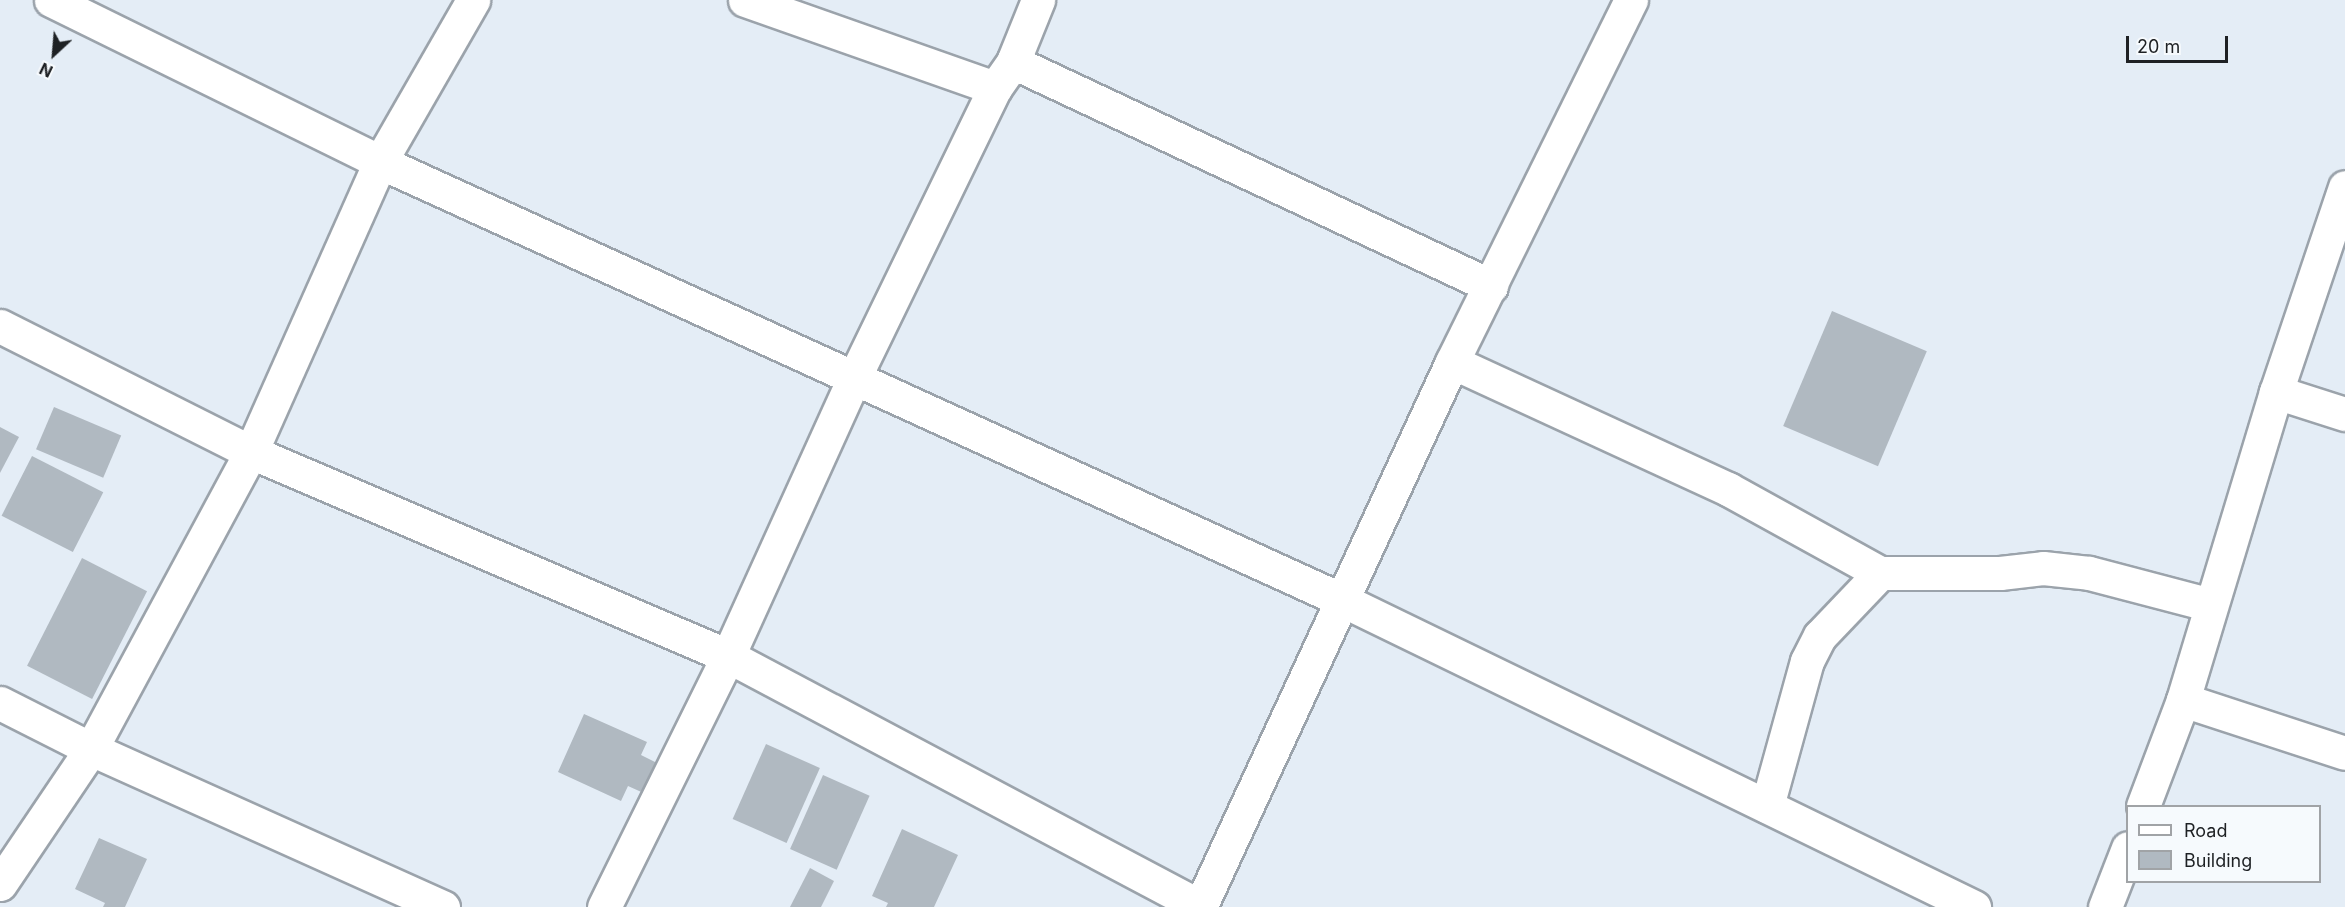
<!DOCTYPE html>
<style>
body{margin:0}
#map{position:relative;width:2345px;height:907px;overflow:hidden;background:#e4edf6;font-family:Inter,sans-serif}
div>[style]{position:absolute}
.building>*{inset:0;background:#b0b9c1;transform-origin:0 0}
.roads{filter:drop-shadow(2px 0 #9ba3ab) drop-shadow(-2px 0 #9ba3ab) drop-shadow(0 2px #9ba3ab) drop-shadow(0 -2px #9ba3ab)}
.minor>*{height:33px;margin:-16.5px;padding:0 16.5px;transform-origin:16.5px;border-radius:16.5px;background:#fff}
span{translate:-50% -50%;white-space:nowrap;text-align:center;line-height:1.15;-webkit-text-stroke:6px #f6fafd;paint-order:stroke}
.legend{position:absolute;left:2126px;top:805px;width:195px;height:78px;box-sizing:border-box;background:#f6fafd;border:2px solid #a0a3a6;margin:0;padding:8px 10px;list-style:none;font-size:18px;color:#1e2124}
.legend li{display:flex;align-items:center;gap:12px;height:30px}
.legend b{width:30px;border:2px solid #a0a3a6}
.north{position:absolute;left:24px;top:24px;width:60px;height:60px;-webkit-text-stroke:4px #f6fafd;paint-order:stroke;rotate:206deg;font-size:16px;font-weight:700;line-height:24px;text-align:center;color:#1e2124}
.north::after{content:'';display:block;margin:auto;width:21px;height:27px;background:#1e2124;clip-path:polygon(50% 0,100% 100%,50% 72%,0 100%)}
.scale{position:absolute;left:2126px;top:36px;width:102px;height:27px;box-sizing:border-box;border:3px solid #1e2124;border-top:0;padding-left:8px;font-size:18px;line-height:21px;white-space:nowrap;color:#1e2124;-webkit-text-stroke:4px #f6fafd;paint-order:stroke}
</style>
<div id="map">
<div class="building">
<i style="left:1832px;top:311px;width:103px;height:125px;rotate:23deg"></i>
<i style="left:54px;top:407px;width:73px;height:46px;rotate:23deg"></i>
<i style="clip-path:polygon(0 427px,19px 437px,0 473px)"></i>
<i style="left:32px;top:456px;width:80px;height:67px;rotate:27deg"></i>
<i style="left:82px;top:558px;width:73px;height:121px;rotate:27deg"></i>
<i style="clip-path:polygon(584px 714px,647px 742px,641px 755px,661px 765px,648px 795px,628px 786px,621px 801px,558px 772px)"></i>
<i style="left:766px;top:744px;width:59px;height:82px;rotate:24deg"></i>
<i style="left:823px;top:775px;width:51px;height:81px;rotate:24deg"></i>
<i style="clip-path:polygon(902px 829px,958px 855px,934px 907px,886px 907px,888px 903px,872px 896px)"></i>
<i style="clip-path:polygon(99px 838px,147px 859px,125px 907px,103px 907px,105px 903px,75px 889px)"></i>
<i style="clip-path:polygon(810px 868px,834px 881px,821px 907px,790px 907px)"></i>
</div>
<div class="roads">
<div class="minor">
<i style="left:51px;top:0;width:367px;rotate:26.2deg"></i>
<i style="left:380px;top:162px;width:1055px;rotate:24.48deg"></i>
<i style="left:1340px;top:599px;width:705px;rotate:25.91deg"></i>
<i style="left:745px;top:0;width:265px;rotate:19.4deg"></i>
<i style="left:1013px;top:62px;width:528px;rotate:25.11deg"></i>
<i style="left:0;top:326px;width:281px;rotate:26.7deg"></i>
<i style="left:251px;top:452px;width:519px;rotate:23.16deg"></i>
<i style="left:728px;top:656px;width:535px;rotate:27.95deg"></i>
<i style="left:1452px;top:362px;width:304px;rotate:24.7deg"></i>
<i style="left:1728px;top:489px;width:174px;rotate:28.9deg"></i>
<i style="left:1880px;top:573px;width:120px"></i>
<i style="left:2000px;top:573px;width:43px;rotate:-6.6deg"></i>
<i style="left:2043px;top:568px;width:46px;rotate:6.2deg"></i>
<i style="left:2089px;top:573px;width:126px;rotate:14.7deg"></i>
<i style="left:2276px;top:392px;width:72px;rotate:17.7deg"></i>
<i style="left:2183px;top:700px;width:170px;rotate:18.1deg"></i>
<i style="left:0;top:703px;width:102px;rotate:26.8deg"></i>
<i style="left:91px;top:749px;width:386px;rotate:24.2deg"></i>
<i style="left:1767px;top:806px;width:150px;rotate:-74.6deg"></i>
<i style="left:1807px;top:661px;width:28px;rotate:-63deg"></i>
<i style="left:1820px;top:636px;width:87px;rotate:-46.4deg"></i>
<i style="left:2143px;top:806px;width:113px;rotate:-69.3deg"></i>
<i style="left:2183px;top:700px;width:322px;rotate:-73.2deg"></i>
<i style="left:2276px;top:392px;width:216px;rotate:-71.4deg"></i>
<i style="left:0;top:884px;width:163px;rotate:-56deg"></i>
<i style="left:91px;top:749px;width:337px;rotate:-61.7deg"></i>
<i style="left:251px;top:452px;width:317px;rotate:-66deg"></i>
<i style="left:380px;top:162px;width:187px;rotate:-60.1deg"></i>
<i style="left:604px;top:907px;width:280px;rotate:-63.7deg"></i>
<i style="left:728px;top:656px;width:307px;rotate:-65.6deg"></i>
<i style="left:855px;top:376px;width:320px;rotate:-64.1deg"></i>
<i style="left:995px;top:88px;width:32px;rotate:-55deg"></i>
<i style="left:1013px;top:62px;width:67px;rotate:-68deg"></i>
<i style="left:1200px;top:907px;width:600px;rotate:-65.18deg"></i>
<i style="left:1452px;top:362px;width:404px;rotate:-63.7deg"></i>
<i style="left:2105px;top:907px;width:63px;rotate:-68.7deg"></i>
</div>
</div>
<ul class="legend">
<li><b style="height:8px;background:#fff"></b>Road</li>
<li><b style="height:16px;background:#b0b9c1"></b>Building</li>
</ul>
<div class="north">N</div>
<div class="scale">20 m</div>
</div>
